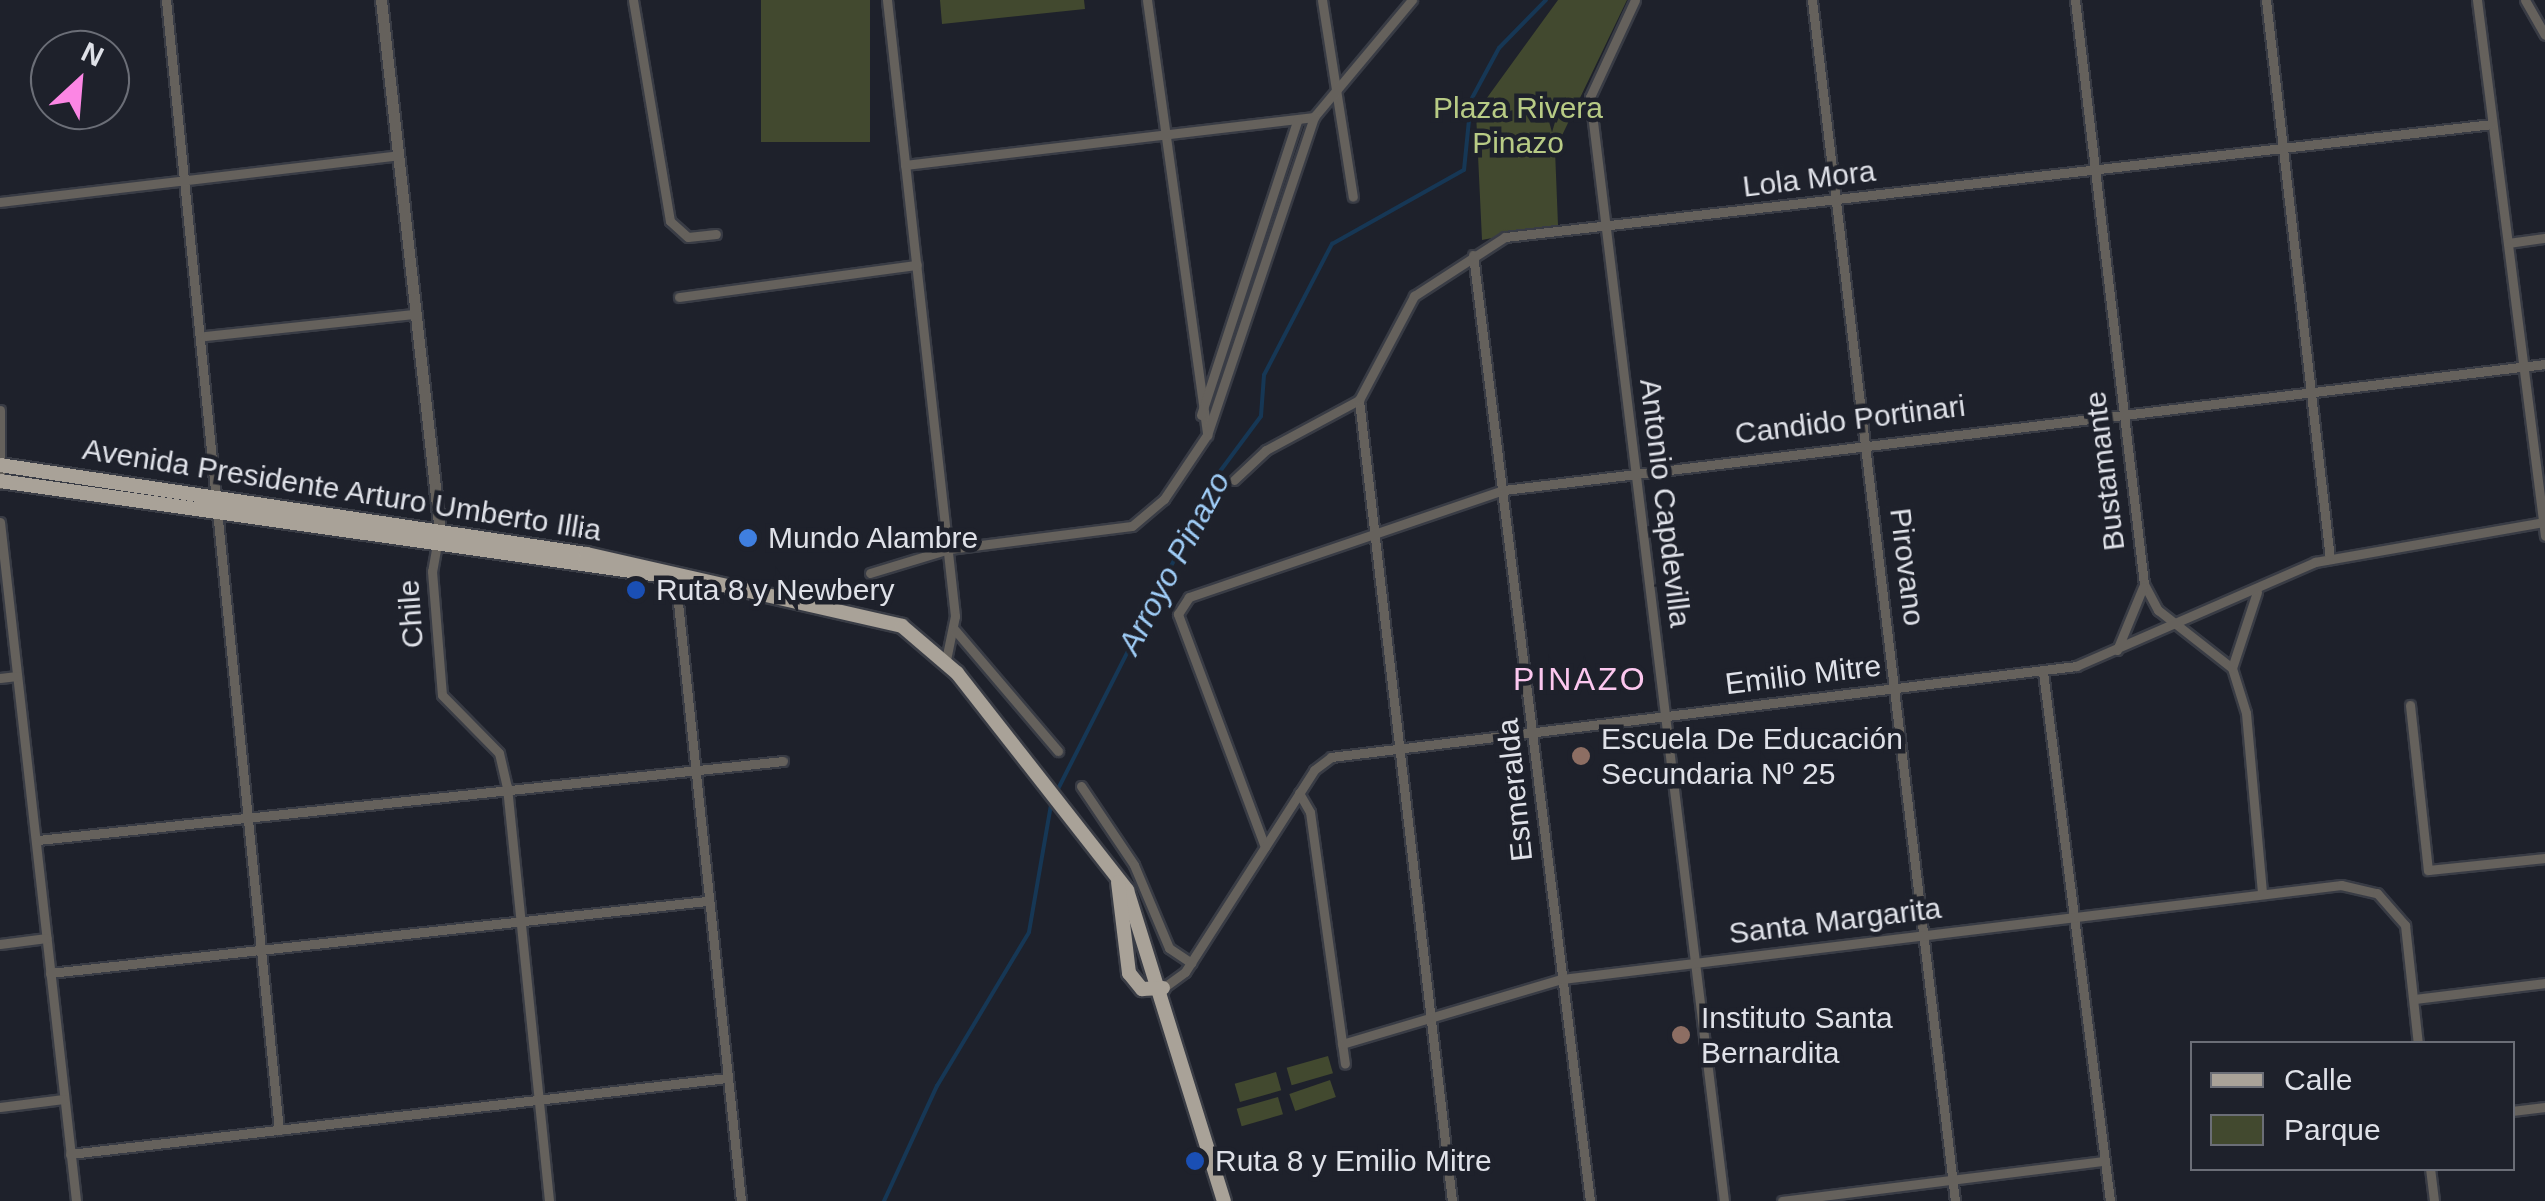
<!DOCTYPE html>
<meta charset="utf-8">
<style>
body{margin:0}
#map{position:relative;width:2545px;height:1201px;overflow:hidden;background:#1e212b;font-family:Arial,sans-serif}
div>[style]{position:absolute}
.green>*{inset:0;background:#42492f;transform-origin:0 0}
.stream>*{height:4px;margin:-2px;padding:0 2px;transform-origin:2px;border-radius:2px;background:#163755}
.roads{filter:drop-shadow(2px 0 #393c45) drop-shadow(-2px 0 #393c45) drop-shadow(0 2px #393c45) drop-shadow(0 -2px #393c45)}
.minor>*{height:9px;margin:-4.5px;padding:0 4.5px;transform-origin:4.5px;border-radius:4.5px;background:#65615c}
.tertiary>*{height:11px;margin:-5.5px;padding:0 5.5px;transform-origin:5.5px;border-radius:5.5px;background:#65615c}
.primary>*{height:14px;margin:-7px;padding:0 7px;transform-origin:7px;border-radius:7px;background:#a9a298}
.dots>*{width:28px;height:28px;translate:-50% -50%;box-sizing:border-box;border:5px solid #1e212b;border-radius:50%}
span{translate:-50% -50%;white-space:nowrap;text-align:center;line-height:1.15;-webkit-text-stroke:9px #1e212b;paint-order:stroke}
.park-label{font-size:30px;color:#b8cb85}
.street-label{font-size:30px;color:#dfe1e8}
.poi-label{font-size:30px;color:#dfe1e8}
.left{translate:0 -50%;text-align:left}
.water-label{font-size:32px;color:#9fccf6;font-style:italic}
.neighbourhood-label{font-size:32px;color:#fcc7ef;letter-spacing:2.5px}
.legend{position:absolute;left:2190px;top:1041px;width:325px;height:130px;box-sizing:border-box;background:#1e212b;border:2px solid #6b6e77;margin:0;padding:12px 18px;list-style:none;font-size:30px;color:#dfe1e8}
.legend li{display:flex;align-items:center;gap:20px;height:50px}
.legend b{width:50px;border:2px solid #6b6e77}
.north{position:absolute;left:30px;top:30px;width:100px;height:100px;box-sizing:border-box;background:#1e212b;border:2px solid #6b6e77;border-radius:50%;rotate:26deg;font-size:28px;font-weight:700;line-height:40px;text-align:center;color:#dfe1e8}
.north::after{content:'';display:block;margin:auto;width:35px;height:45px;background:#fc86e4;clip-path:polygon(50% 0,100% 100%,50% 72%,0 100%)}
</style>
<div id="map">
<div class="green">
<i style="left:761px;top:0;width:109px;height:142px"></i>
<i style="clip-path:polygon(940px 0,1084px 0,1085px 9px,942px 24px)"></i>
<i style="clip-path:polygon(1558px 0,1627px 0,1555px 150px,1558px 225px,1482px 240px,1476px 113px)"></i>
<i style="left:1328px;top:1056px;width:18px;height:43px;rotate:74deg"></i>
<i style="left:1276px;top:1072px;width:19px;height:43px;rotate:74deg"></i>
<i style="left:1330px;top:1080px;width:18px;height:43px;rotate:71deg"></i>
<i style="left:1278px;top:1097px;width:18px;height:43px;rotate:74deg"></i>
</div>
<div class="stream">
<i style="left:1057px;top:791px;width:356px;rotate:-63.1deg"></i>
<i style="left:1218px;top:474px;width:72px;rotate:-53.4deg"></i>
<i style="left:1261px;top:416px;width:41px;rotate:-85.8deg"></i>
<i style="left:1264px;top:375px;width:148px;rotate:-62.6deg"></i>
<i style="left:1332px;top:244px;width:151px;rotate:-29.3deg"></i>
<i style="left:1464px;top:170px;width:70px;rotate:-84.3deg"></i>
<i style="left:1471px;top:100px;width:59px;rotate:-61.7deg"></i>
<i style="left:1499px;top:48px;width:67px;rotate:-45.6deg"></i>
<i style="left:884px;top:1201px;width:127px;rotate:-65.3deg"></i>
<i style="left:937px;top:1086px;width:179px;rotate:-59.1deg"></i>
<i style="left:1029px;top:932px;width:135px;rotate:-80.2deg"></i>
</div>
<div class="roads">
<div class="minor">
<i style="left:166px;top:0;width:1136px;rotate:84.29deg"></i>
<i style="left:633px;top:0;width:224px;rotate:80.5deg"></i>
<i style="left:670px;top:221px;width:24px;rotate:42deg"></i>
<i style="left:688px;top:237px;width:28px;rotate:-6deg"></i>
<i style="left:887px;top:0;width:620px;rotate:83.7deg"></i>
<i style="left:955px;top:616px;width:45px;rotate:101.6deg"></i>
<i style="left:1147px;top:0;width:439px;rotate:82.1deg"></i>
<i style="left:1322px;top:0;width:199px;rotate:81.1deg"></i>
<i style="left:1635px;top:0;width:107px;rotate:114.9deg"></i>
<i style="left:1590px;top:97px;width:1112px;rotate:83.08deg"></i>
<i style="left:1812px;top:0;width:1209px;rotate:83.21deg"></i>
<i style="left:2075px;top:0;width:588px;rotate:83.26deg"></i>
<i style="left:2144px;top:584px;width:30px;rotate:62deg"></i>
<i style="left:2158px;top:610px;width:94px;rotate:38.1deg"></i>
<i style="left:2232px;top:668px;width:47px;rotate:72.7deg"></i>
<i style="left:2246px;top:713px;width:181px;rotate:84.9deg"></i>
<i style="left:2266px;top:0;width:563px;rotate:83.47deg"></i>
<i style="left:2477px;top:0;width:540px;rotate:82.77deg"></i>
<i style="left:2525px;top:0;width:40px;rotate:60.3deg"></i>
<i style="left:905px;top:165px;width:412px;rotate:-6.7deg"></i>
<i style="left:1314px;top:117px;width:153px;rotate:-50.1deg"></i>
<i style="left:0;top:202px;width:401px;rotate:-6.7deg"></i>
<i style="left:2508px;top:243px;width:37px;rotate:-8deg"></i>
<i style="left:1473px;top:255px;width:953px;rotate:82.95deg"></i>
<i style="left:679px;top:297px;width:240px;rotate:-7.7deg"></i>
<i style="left:205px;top:336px;width:210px;rotate:-6deg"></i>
<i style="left:1359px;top:400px;width:806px;rotate:83.38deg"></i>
<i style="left:0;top:410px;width:74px;rotate:90deg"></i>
<i style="left:1201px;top:415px;width:311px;rotate:-71.9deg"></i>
<i style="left:1234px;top:480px;width:44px;rotate:-43.2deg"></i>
<i style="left:1266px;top:450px;width:106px;rotate:-28.3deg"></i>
<i style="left:1359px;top:400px;width:118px;rotate:-62.1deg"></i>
<i style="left:1414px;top:296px;width:108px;rotate:-33deg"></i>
<i style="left:1505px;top:237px;width:993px;rotate:-6.53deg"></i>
<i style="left:0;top:522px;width:683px;rotate:83.61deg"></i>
<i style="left:438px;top:538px;width:34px;rotate:100deg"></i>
<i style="left:432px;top:571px;width:124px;rotate:85.4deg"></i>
<i style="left:442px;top:695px;width:81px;rotate:45.5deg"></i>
<i style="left:499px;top:753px;width:35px;rotate:77deg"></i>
<i style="left:507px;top:787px;width:416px;rotate:84.2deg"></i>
<i style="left:870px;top:573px;width:83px;rotate:-16.9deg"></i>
<i style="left:949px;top:549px;width:184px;rotate:-7.2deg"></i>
<i style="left:1132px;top:526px;width:42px;rotate:-40.2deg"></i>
<i style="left:1164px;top:499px;width:77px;rotate:-56.1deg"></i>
<i style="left:1207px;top:435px;width:336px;rotate:-71.4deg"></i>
<i style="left:675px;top:574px;width:630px;rotate:83.99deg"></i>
<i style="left:955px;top:630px;width:159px;rotate:49.6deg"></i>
<i style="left:2117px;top:650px;width:68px;rotate:-67.6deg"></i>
<i style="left:2232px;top:668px;width:80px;rotate:-71.8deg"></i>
<i style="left:2043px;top:672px;width:533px;rotate:82.78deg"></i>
<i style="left:0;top:678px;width:17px;rotate:-7deg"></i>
<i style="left:2410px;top:705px;width:166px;rotate:83.8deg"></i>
<i style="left:2428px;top:870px;width:118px;rotate:-5.9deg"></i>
<i style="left:1081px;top:786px;width:95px;rotate:56.1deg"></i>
<i style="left:1134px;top:865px;width:90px;rotate:67.1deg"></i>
<i style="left:1169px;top:948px;width:27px;rotate:34deg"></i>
<i style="left:1299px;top:793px;width:22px;rotate:60deg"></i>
<i style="left:1310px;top:812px;width:254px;rotate:82.1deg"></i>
<i style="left:38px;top:840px;width:749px;rotate:-6.05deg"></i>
<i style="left:1265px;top:847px;width:249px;rotate:-110.5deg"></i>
<i style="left:1178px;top:614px;width:20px;rotate:-57deg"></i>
<i style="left:1189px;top:597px;width:333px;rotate:-18.8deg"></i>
<i style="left:1504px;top:490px;width:1049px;rotate:-6.9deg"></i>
<i style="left:0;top:944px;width:47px;rotate:-7.3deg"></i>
<i style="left:50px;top:973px;width:660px;rotate:-6.26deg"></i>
<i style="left:1163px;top:988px;width:27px;rotate:-36deg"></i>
<i style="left:1185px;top:972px;width:240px;rotate:-57.4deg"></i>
<i style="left:1314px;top:770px;width:21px;rotate:-37deg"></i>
<i style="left:1331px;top:757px;width:751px;rotate:-6.96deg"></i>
<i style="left:2076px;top:666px;width:261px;rotate:-23.5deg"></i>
<i style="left:2315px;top:562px;width:233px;rotate:-9.9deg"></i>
<i style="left:2415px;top:999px;width:131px;rotate:-7deg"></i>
<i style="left:1342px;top:1044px;width:229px;rotate:-16.5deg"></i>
<i style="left:1562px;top:979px;width:785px;rotate:-6.88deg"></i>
<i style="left:2341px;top:885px;width:37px;rotate:13deg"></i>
<i style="left:2377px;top:893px;width:43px;rotate:48.8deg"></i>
<i style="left:2405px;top:925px;width:120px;rotate:83.8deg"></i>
<i style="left:0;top:1107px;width:64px;rotate:-7.2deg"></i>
<i style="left:2512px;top:1111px;width:33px;rotate:-7deg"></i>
<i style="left:70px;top:1154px;width:661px;rotate:-6.6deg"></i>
<i style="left:2430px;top:1168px;width:33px;rotate:83deg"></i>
<i style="left:1782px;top:1201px;width:324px;rotate:-7.1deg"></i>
</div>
<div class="tertiary">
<i style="left:381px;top:0;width:536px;rotate:83.68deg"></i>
</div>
<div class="primary">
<i style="left:0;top:465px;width:593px;rotate:8.64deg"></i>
<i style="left:586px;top:554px;width:324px;rotate:12.8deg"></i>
<i style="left:902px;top:626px;width:72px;rotate:40.5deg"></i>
<i style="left:957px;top:673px;width:276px;rotate:51.9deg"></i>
<i style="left:1127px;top:890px;width:326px;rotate:72.7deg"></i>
<i style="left:0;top:481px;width:666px;rotate:8.12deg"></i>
<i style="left:1118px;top:882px;width:92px;rotate:83.1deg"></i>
<i style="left:1129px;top:973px;width:21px;rotate:51deg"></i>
<i style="left:1142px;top:989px;width:21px;rotate:-3deg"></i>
</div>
</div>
<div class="dots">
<i style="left:748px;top:538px;background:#3f7fe0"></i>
<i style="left:636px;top:590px;background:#1a4fb4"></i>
<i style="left:1581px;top:756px;background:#8d6e63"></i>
<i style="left:1681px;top:1035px;background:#8d6e63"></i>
<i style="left:1195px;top:1161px;background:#1a4fb4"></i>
</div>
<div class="park-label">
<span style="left:1518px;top:125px">Plaza Rivera<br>Pinazo</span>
</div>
<div class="street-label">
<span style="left:1809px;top:179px;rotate:-7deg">Lola Mora</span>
<span style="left:1850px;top:420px;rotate:-7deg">Candido Portinari</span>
<span style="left:2105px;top:471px;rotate:-97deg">Bustamante</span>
<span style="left:342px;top:490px;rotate:9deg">Avenida Presidente Arturo Umberto Illia</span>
<span style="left:1665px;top:503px;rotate:83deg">Antonio Capdevilla</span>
<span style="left:1907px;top:567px;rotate:83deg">Pirovano</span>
<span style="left:411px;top:614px;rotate:-94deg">Chile</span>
<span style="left:1803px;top:675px;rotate:-7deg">Emilio Mitre</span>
<span style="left:1515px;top:790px;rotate:-96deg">Esmeralda</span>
<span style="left:1835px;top:921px;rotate:-7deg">Santa Margarita</span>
</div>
<div class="poi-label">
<span class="left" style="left:768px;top:538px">Mundo Alambre</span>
<span class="left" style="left:656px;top:590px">Ruta 8 y Newbery</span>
<span class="left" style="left:1601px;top:756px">Escuela De Educación<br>Secundaria Nº 25</span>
<span class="left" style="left:1701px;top:1035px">Instituto Santa<br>Bernardita</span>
<span class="left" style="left:1215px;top:1161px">Ruta 8 y Emilio Mitre</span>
</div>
<div class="water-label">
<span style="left:1174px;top:563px;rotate:-62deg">Arroyo Pinazo</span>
</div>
<div class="neighbourhood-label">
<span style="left:1580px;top:679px">PINAZO</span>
</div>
<ul class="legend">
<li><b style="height:12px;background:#a9a298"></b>Calle</li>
<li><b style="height:28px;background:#42492f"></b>Parque</li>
</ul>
<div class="north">N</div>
</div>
